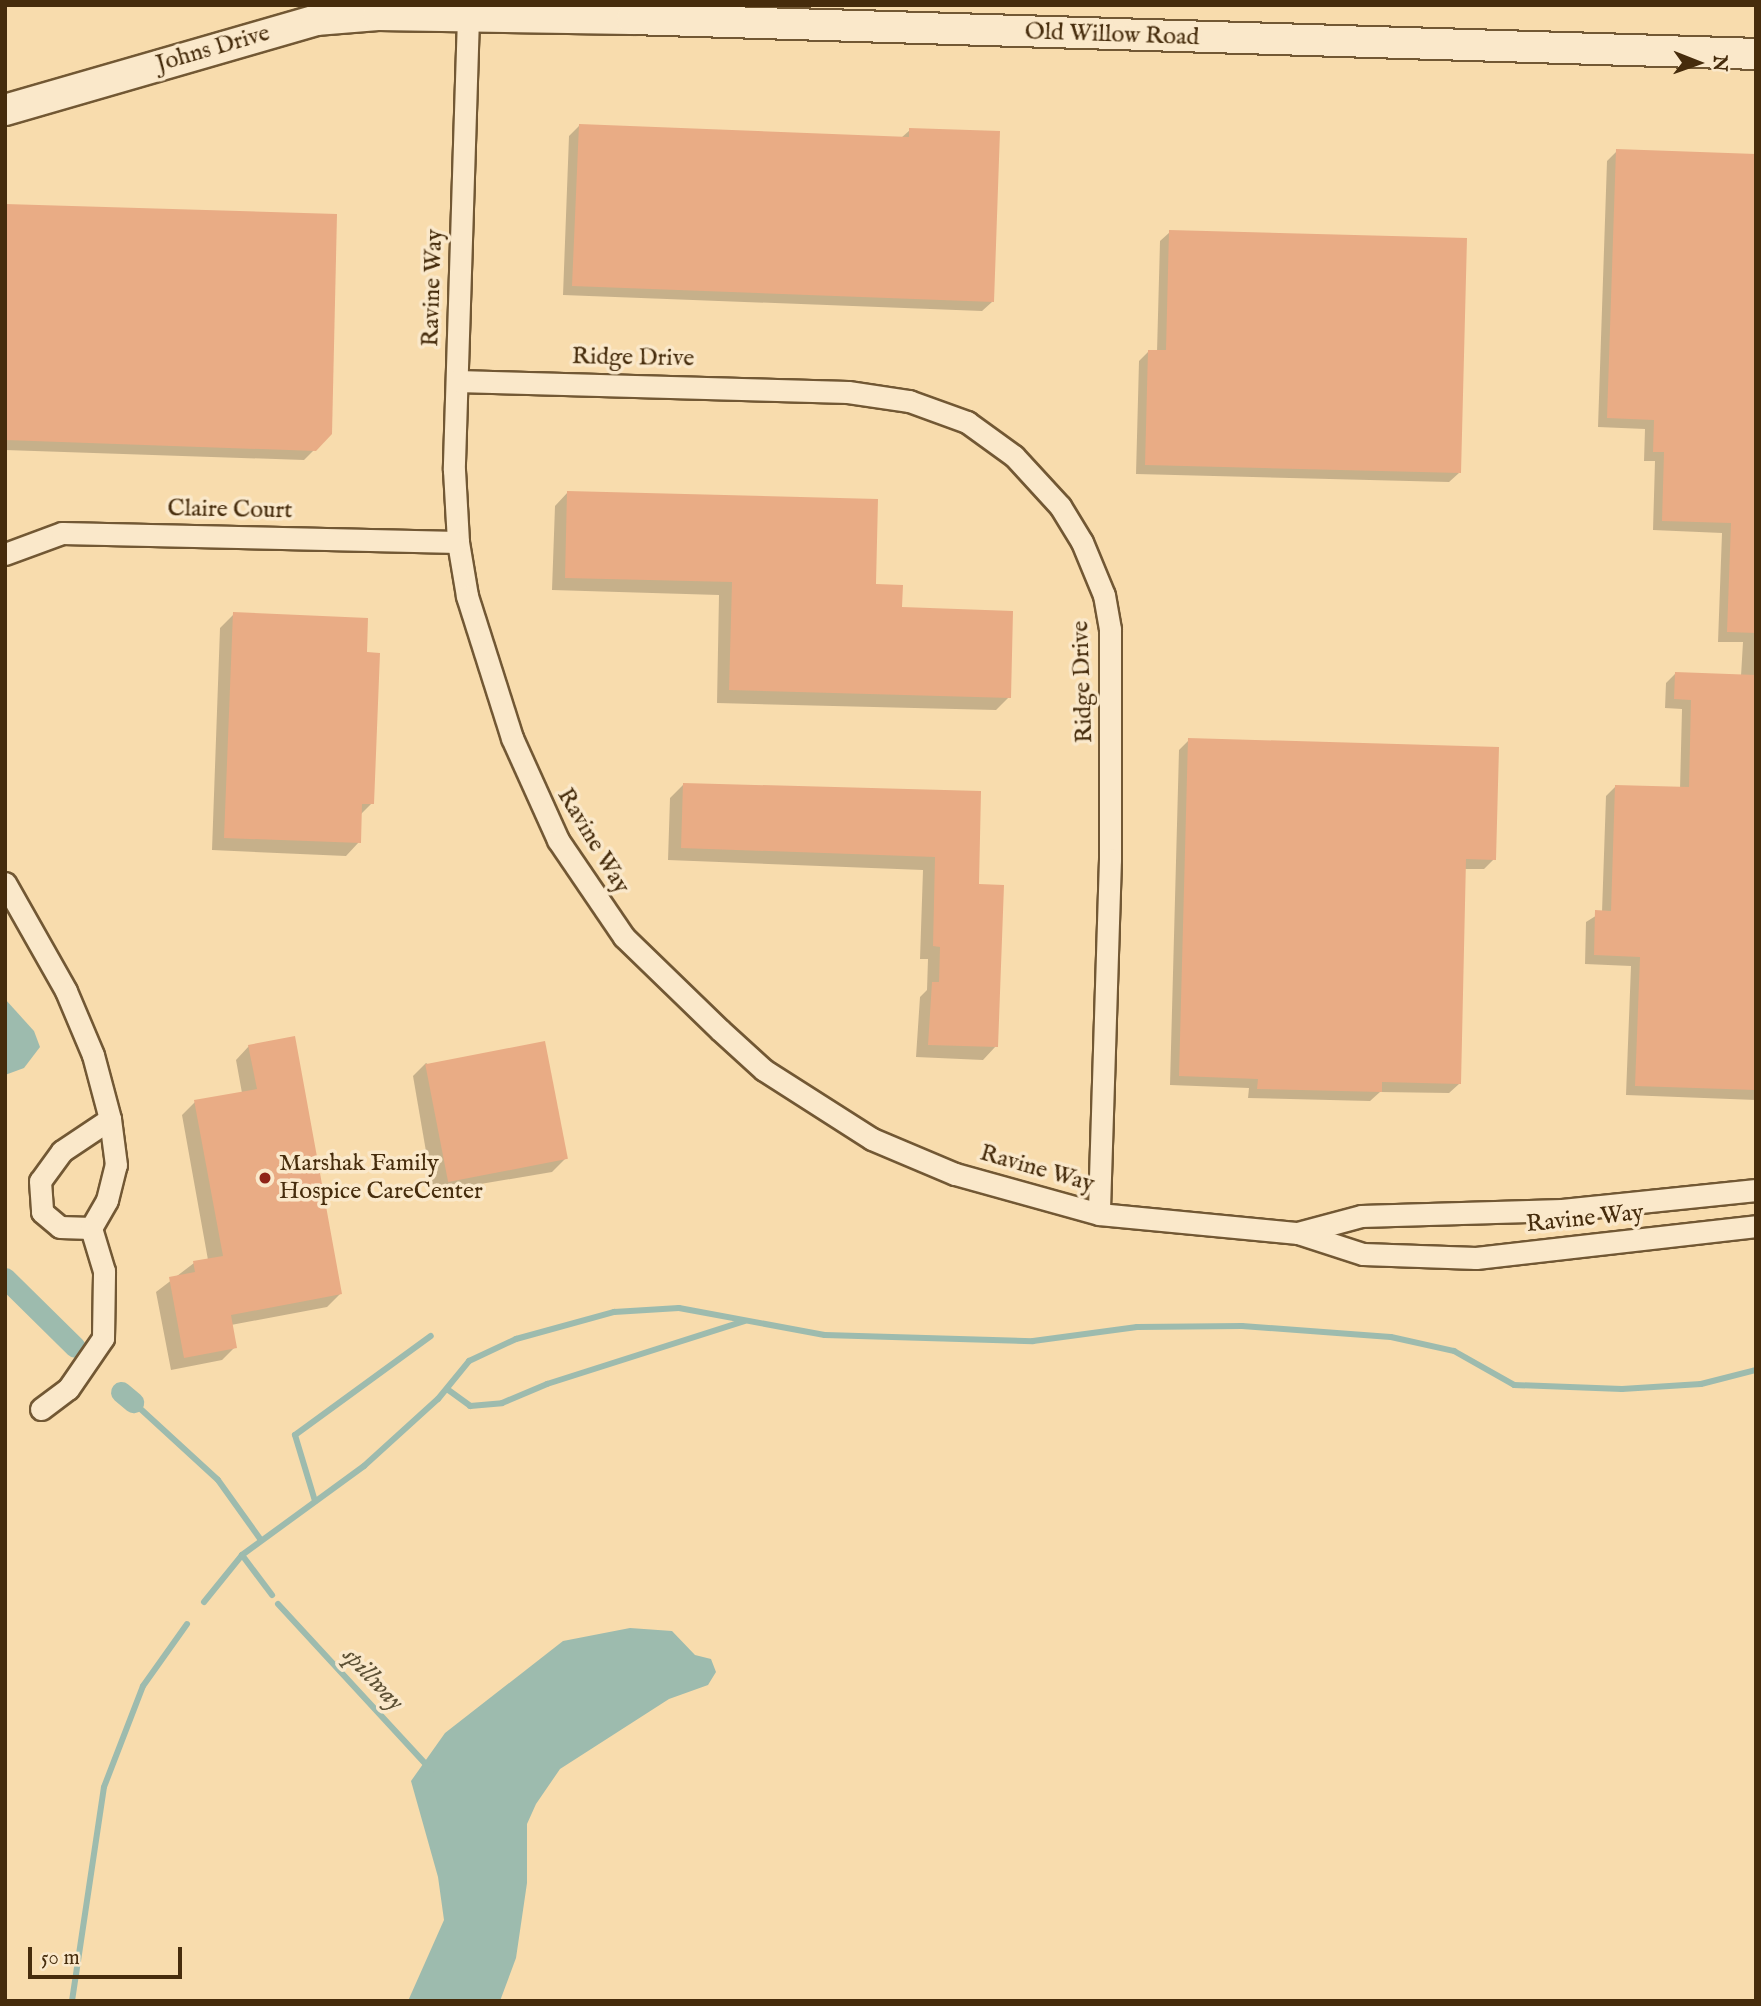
<!DOCTYPE html>
<style>
body{margin:0}
#map{position:relative;width:1761px;height:2006px;overflow:hidden;background:#f8dcad;font-family:"IM FELL English",serif}
div>[style]{position:absolute}
.water>*{inset:0;background:#9dbbae}
.shadow>*{inset:0;background:#0003}
.stream>*{height:6px;margin:-3px;padding:0 3px;transform-origin:3px;border-radius:3px;background:#9dbbae}
.canal>*{height:21px;margin:-10.5px;padding:0 10.5px;transform-origin:10.5px;border-radius:10.5px;background:#9dbbae}
.building>*{inset:0;background:#e9ac85;transform-origin:0 0}
.roads{filter:drop-shadow(2px 0 #725834) drop-shadow(-2px 0 #725834) drop-shadow(0 2px #725834) drop-shadow(0 -2px #725834)}
.street>*{height:21px;margin:-10.5px;padding:0 10.5px;transform-origin:10.5px;border-radius:10.5px;background:#fae8ca}
.secondary>*{height:30px;margin:-15px;padding:0 15px;transform-origin:15px;border-radius:15px;background:#fae8ca}
.dots>*{width:19px;height:19px;translate:-50% -50%;box-sizing:border-box;border:4px solid #fae8ca;border-radius:50%}
span{translate:-50% -50%;white-space:nowrap;text-align:center;line-height:1.15;-webkit-text-stroke:7px #fae8ca;paint-order:stroke}
.street-label{font-size:24px;color:#462c0c}
.poi-label{font-size:24px;color:#462c0c}
.left{translate:0 -50%;text-align:left}
.water-label{font-size:26px;color:#5c5034;font-style:italic}
.frame{position:absolute;inset:0;border:7px solid #462c0c;pointer-events:none}
.north{position:absolute;left:1663px;top:28px;width:70px;height:70px;-webkit-text-stroke:5px #fae8ca;paint-order:stroke;rotate:91deg;font-size:19px;font-weight:700;line-height:28px;text-align:center;color:#462c0c}
.north::after{content:'';display:block;margin:auto;width:24px;height:32px;background:#462c0c;clip-path:polygon(50% 0,100% 100%,50% 72%,0 100%)}
.scale{position:absolute;left:28px;top:1947px;width:154px;height:32px;box-sizing:border-box;border:4px solid #462c0c;border-top:0;padding-left:9px;font-size:21px;line-height:24px;white-space:nowrap;color:#462c0c;-webkit-text-stroke:5px #fae8ca;paint-order:stroke}
</style>
<div id="map">
<div class="water">
<i style="clip-path:polygon(5px 999px,34px 1031px,40px 1047px,24px 1068px,5px 1075px)"></i>
<i style="clip-path:polygon(630px 1628px,672px 1631px,695px 1655px,711px 1659px,716px 1672px,708px 1685px,669px 1699px,560px 1769px,536px 1804px,527px 1824px,527px 1883px,516px 1958px,500px 2001px,408px 2001px,444px 1920px,438px 1877px,411px 1781px,445px 1733px,563px 1641px)"></i>
</div>
<div class="shadow">
<i style="clip-path:polygon(579px 126px,901px 138px,910px 130px,992px 302px,982px 311px,563px 295px,569px 136px)"></i>
<i style="clip-path:polygon(1617px 151px,1756px 156px,1756px 1100px,1626px 1095px,1631px 966px,1585px 964px,1586px 922px,1602px 912px,1606px 796px,1616px 786px,1680px 789px,1682px 709px,1665px 708px,1666px 683px,1675px 674px,1741px 676px,1743px 642px,1718px 642px,1722px 533px,1653px 530px,1655px 461px,1644px 461px,1645px 429px,1598px 427px,1607px 161px)"></i>
<i style="clip-path:polygon(5px 206px,330px 434px,304px 460px,5px 450px)"></i>
<i style="clip-path:polygon(1170px 232px,1459px 473px,1449px 482px,1136px 474px,1139px 361px,1148px 352px,1157px 352px,1160px 241px)"></i>
<i style="clip-path:polygon(568px 492px,874px 586px,1009px 697px,996px 710px,717px 703px,719px 595px,552px 590px,555px 506px)"></i>
<i style="clip-path:polygon(234px 614px,365px 654px,372px 803px,360px 815px,359px 842px,346px 856px,212px 850px,220px 628px)"></i>
<i style="clip-path:polygon(1189px 740px,1494px 859px,1484px 869px,1464px 869px,1459px 1084px,1449px 1093px,1380px 1092px,1370px 1101px,1248px 1098px,1249px 1088px,1170px 1085px,1179px 750px)"></i>
<i style="clip-path:polygon(683px 785px,980px 793px,978px 886px,996px 1046px,983px 1060px,916px 1057px,920px 997px,927px 990px,928px 959px,920px 959px,923px 870px,668px 860px,670px 798px)"></i>
<i style="clip-path:polygon(249px 1046px,340px 1294px,327px 1307px,231px 1325px,235px 1347px,222px 1360px,171px 1370px,156px 1292px,194px 1263px,208px 1260px,182px 1115px,195px 1102px,242px 1093px,236px 1060px)"></i>
<i style="clip-path:polygon(426px 1063px,565px 1159px,552px 1172px,433px 1192px,413px 1076px)"></i>
</div>
<div class="stream">
<i style="left:447px;top:1389px;width:29px;rotate:36deg"></i>
<i style="left:470px;top:1406px;width:32px;rotate:-5deg"></i>
<i style="left:502px;top:1403px;width:49px;rotate:-22.9deg"></i>
<i style="left:547px;top:1384px;width:207px;rotate:-17.7deg"></i>
<i style="left:133px;top:1402px;width:115px;rotate:42.5deg"></i>
<i style="left:218px;top:1480px;width:74px;rotate:54.4deg"></i>
<i style="left:315px;top:1501px;width:69px;rotate:-106.9deg"></i>
<i style="left:295px;top:1435px;width:168px;rotate:-36.1deg"></i>
<i style="left:242px;top:1555px;width:50px;rotate:53.1deg"></i>
<i style="left:204px;top:1602px;width:60px;rotate:-51deg"></i>
<i style="left:242px;top:1555px;width:151px;rotate:-36.1deg"></i>
<i style="left:364px;top:1466px;width:100px;rotate:-42.2deg"></i>
<i style="left:438px;top:1399px;width:49px;rotate:-50.8deg"></i>
<i style="left:469px;top:1361px;width:52px;rotate:-25.1deg"></i>
<i style="left:516px;top:1339px;width:102px;rotate:-15.4deg"></i>
<i style="left:614px;top:1312px;width:65px;rotate:-3.5deg"></i>
<i style="left:679px;top:1308px;width:148px;rotate:10.5deg"></i>
<i style="left:825px;top:1335px;width:208px;rotate:1.7deg"></i>
<i style="left:1033px;top:1341px;width:105px;rotate:-7.7deg"></i>
<i style="left:1137px;top:1327px;width:105px;rotate:-0.5deg"></i>
<i style="left:1242px;top:1326px;width:149px;rotate:4.2deg"></i>
<i style="left:1391px;top:1337px;width:65px;rotate:12.5deg"></i>
<i style="left:1454px;top:1351px;width:69px;rotate:29.5deg"></i>
<i style="left:1514px;top:1385px;width:108px;rotate:2.1deg"></i>
<i style="left:1622px;top:1389px;width:79px;rotate:-3.6deg"></i>
<i style="left:1701px;top:1384px;width:57px;rotate:-14.3deg"></i>
<i style="left:278px;top:1604px;width:226px;rotate:47.3deg"></i>
<i style="left:72px;top:2001px;width:216px;rotate:-81.5deg"></i>
<i style="left:104px;top:1787px;width:108px;rotate:-68.9deg"></i>
<i style="left:143px;top:1686px;width:76px;rotate:-54.6deg"></i>
</div>
<div class="canal">
<i style="left:5px;top:1278px;width:98px;rotate:44.6deg"></i>
<i style="left:121px;top:1392px;width:16px;rotate:40deg"></i>
</div>
<div class="building">
<i style="clip-path:polygon(579px 124px,909px 137px,909px 128px,1000px 131px,994px 302px,572px 286px)"></i>
<i style="clip-path:polygon(1616px 149px,1756px 154px,1756px 633px,1727px 632px,1731px 523px,1662px 521px,1664px 452px,1653px 452px,1654px 420px,1607px 418px)"></i>
<i style="clip-path:polygon(5px 204px,337px 214px,332px 434px,316px 451px,5px 440px)"></i>
<i style="clip-path:polygon(1169px 230px,1467px 238px,1461px 473px,1145px 465px,1148px 350px,1166px 350px)"></i>
<i style="clip-path:polygon(567px 491px,878px 499px,876px 584px,903px 585px,902px 607px,1013px 611px,1011px 698px,729px 690px,732px 582px,565px 578px)"></i>
<i style="clip-path:polygon(233px 612px,368px 618px,367px 652px,380px 653px,374px 804px,362px 804px,361px 843px,224px 838px)"></i>
<i style="clip-path:polygon(1675px 672px,1756px 675px,1756px 1090px,1635px 1086px,1640px 957px,1594px 955px,1595px 910px,1611px 911px,1615px 785px,1689px 787px,1691px 700px,1674px 699px)"></i>
<i style="clip-path:polygon(1188px 738px,1499px 747px,1496px 860px,1466px 859px,1461px 1084px,1382px 1082px,1382px 1092px,1257px 1089px,1258px 1079px,1179px 1076px)"></i>
<i style="clip-path:polygon(683px 783px,981px 791px,979px 884px,1004px 885px,998px 1047px,928px 1045px,932px 982px,939px 982px,940px 947px,933px 946px,935px 857px,681px 848px)"></i>
<i style="clip-path:polygon(295px 1036px,342px 1294px,231px 1315px,237px 1348px,184px 1358px,169px 1277px,195px 1272px,193px 1261px,223px 1256px,194px 1100px,257px 1089px,248px 1045px)"></i>
<i style="left:545px;top:1041px;width:120px;height:122px;rotate:79deg"></i>
</div>
<div class="roads">
<div class="street">
<i style="left:468px;top:17px;width:453px;rotate:91.8deg"></i>
<i style="left:454px;top:470px;width:72px;rotate:86.8deg"></i>
<i style="left:458px;top:542px;width:55px;rotate:80.5deg"></i>
<i style="left:467px;top:596px;width:149px;rotate:72.4deg"></i>
<i style="left:512px;top:738px;width:112px;rotate:65.7deg"></i>
<i style="left:558px;top:840px;width:117px;rotate:55.8deg"></i>
<i style="left:624px;top:937px;width:134px;rotate:44.1deg"></i>
<i style="left:720px;top:1030px;width:59px;rotate:42.3deg"></i>
<i style="left:764px;top:1070px;width:128px;rotate:32.6deg"></i>
<i style="left:872px;top:1139px;width:90px;rotate:22.9deg"></i>
<i style="left:955px;top:1174px;width:149px;rotate:15.5deg"></i>
<i style="left:1099px;top:1214px;width:200px;rotate:5.5deg"></i>
<i style="left:1298px;top:1233px;width:68px;rotate:17.9deg"></i>
<i style="left:1363px;top:1254px;width:113px;rotate:2deg"></i>
<i style="left:1476px;top:1258px;width:282px;rotate:-6.5deg"></i>
<i style="left:457px;top:381px;width:391px;rotate:1.6deg"></i>
<i style="left:848px;top:392px;width:62px;rotate:8.4deg"></i>
<i style="left:909px;top:401px;width:62px;rotate:19.9deg"></i>
<i style="left:967px;top:422px;width:58px;rotate:35.9deg"></i>
<i style="left:1014px;top:456px;width:68px;rotate:47.4deg"></i>
<i style="left:1060px;top:506px;width:42px;rotate:58.6deg"></i>
<i style="left:1082px;top:542px;width:57px;rotate:67.5deg"></i>
<i style="left:1104px;top:595px;width:35px;rotate:80deg"></i>
<i style="left:1110px;top:629px;width:230px;rotate:90deg"></i>
<i style="left:1110px;top:859px;width:355px;rotate:91.8deg"></i>
<i style="left:5px;top:554px;width:61px;rotate:-20.2deg"></i>
<i style="left:62px;top:533px;width:396px;rotate:1.3deg"></i>
<i style="left:5px;top:883px;width:124px;rotate:60.5deg"></i>
<i style="left:66px;top:991px;width:69px;rotate:67.1deg"></i>
<i style="left:93px;top:1055px;width:66px;rotate:75.1deg"></i>
<i style="left:110px;top:1119px;width:58px;rotate:146.3deg"></i>
<i style="left:62px;top:1151px;width:37px;rotate:126deg"></i>
<i style="left:40px;top:1181px;width:31px;rotate:86deg"></i>
<i style="left:42px;top:1212px;width:23px;rotate:40deg"></i>
<i style="left:60px;top:1227px;width:31px;rotate:2deg"></i>
<i style="left:91px;top:1228px;width:32px;rotate:-60deg"></i>
<i style="left:107px;top:1200px;width:36px;rotate:-76deg"></i>
<i style="left:116px;top:1165px;width:46px;rotate:-97.4deg"></i>
<i style="left:1298px;top:1233px;width:65px;rotate:-15.1deg"></i>
<i style="left:1361px;top:1216px;width:201px;rotate:-1.7deg"></i>
<i style="left:1562px;top:1210px;width:195px;rotate:-5.9deg"></i>
<i style="left:41px;top:1409px;width:34px;rotate:-37deg"></i>
<i style="left:68px;top:1389px;width:62px;rotate:-55.5deg"></i>
<i style="left:103px;top:1338px;width:67px;rotate:-89.1deg"></i>
<i style="left:104px;top:1271px;width:45px;rotate:-106.8deg"></i>
</div>
<div class="secondary">
<i style="left:5px;top:110px;width:324px;rotate:-16.1deg"></i>
<i style="left:316px;top:20px;width:62px;rotate:-4.6deg"></i>
<i style="left:378px;top:15px;width:254px;rotate:0.9deg"></i>
<i style="left:632px;top:19px;width:1125px;rotate:1.78deg"></i>
</div>
</div>
<div class="dots">
<i style="left:265px;top:1178px;background:#8f2418"></i>
</div>
<div class="street-label">
<span style="left:1112px;top:35px;rotate:2deg">Old Willow Road</span>
<span style="left:213px;top:49px;rotate:-16deg">Johns Drive</span>
<span style="left:433px;top:288px;rotate:-88deg">Ravine Way</span>
<span style="left:633px;top:358px;rotate:1deg">Ridge Drive</span>
<span style="left:230px;top:510px;rotate:1deg">Claire Court</span>
<span style="left:1083px;top:682px;rotate:-92deg">Ridge Drive</span>
<span style="left:593px;top:841px;rotate:59deg">Ravine Way</span>
<span style="left:1037px;top:1169px;rotate:16deg">Ravine Way</span>
<span style="left:1585px;top:1219px;rotate:-6deg">Ravine Way</span>
</div>
<div class="poi-label">
<span class="left" style="left:279px;top:1178px">Marshak Family<br>Hospice CareCenter</span>
</div>
<div class="water-label">
<span style="left:373px;top:1679px;rotate:47deg">spillway</span>
</div>
<div class="frame"></div>
<div class="north">N</div>
<div class="scale">50 m</div>
</div>
